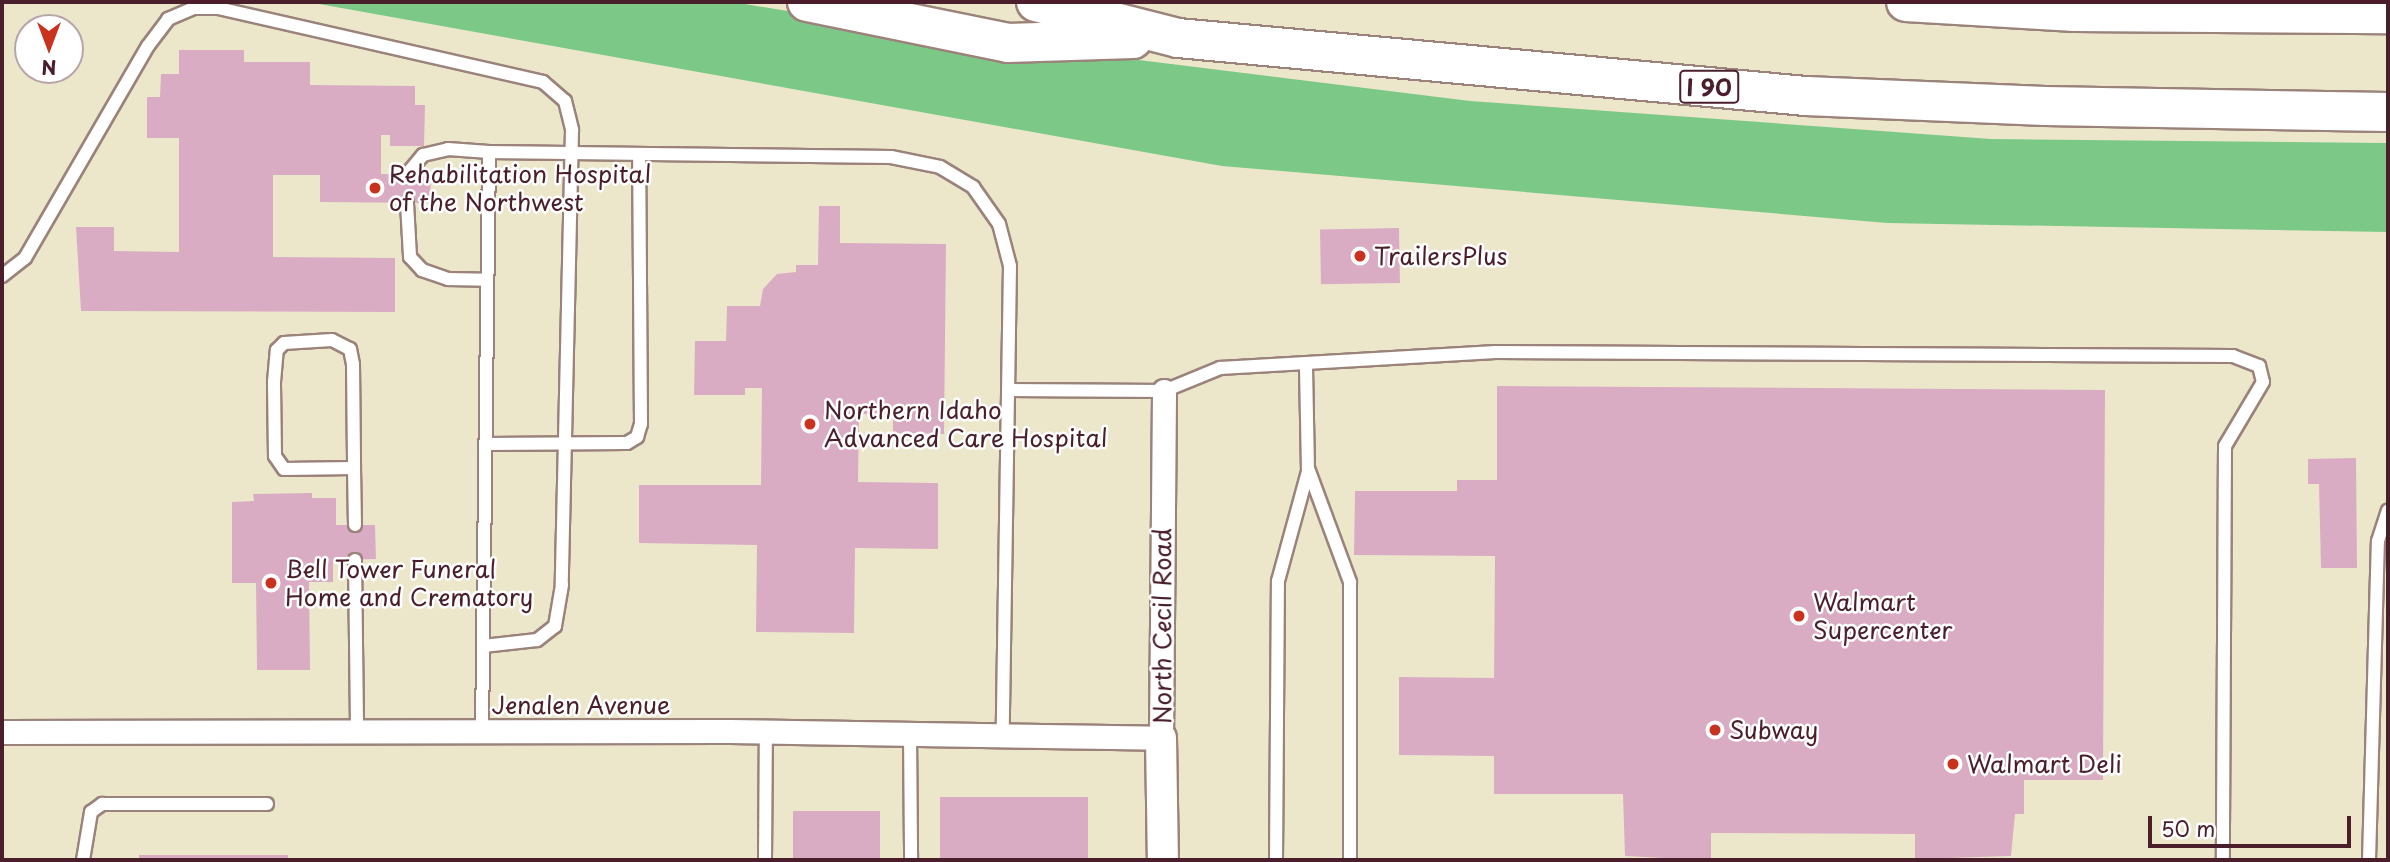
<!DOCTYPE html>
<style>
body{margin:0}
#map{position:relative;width:2390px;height:862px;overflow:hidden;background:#ece7cb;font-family:"Playpen Sans",sans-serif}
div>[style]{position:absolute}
.green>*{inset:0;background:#7cc987}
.building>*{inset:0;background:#daacc3;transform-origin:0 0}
.roads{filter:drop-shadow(2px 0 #9b837b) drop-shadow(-2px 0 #9b837b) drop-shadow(0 2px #9b837b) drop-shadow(0 -2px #9b837b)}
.service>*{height:12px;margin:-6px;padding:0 6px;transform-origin:6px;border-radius:6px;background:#fff}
.minor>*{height:23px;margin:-11.5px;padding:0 11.5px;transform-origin:11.5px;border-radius:11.5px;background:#fff}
.tertiary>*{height:30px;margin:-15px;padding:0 15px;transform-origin:15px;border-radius:15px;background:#fff}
.motorway>*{height:38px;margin:-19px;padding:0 19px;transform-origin:19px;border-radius:19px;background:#fff}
.dots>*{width:19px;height:19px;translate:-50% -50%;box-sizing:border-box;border:4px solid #fff;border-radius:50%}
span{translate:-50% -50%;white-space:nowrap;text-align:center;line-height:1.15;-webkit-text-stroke:5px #fff;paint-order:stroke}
.shield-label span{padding:2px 5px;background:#fff;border:2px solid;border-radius:5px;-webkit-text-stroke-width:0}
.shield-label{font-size:23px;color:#4a1f2b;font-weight:700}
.poi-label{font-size:24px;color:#4a1f2b}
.left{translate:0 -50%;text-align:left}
.street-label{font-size:24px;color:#4a1f2b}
.frame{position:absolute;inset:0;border:4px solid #4a1f2b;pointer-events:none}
.north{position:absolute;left:14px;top:14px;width:70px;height:70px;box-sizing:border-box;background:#fff;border:2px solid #b7a5aa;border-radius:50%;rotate:180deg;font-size:19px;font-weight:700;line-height:28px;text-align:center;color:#4a1f2b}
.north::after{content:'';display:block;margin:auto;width:24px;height:32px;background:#c8321e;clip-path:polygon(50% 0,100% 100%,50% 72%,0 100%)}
.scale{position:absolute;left:2148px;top:816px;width:203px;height:32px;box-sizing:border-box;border:4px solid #4a1f2b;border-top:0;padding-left:9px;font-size:21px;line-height:24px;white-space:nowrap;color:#4a1f2b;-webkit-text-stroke:5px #fff;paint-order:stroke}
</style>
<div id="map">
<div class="green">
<i style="clip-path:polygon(308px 2px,733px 2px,920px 33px,1470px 101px,1991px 139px,2388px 143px,2388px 232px,1887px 223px,1222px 166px)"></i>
</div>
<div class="building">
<i style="clip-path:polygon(179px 50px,244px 50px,244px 62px,310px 62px,310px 85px,415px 86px,415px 105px,425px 105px,424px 146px,390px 146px,390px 135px,381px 135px,381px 174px,431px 174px,430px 203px,320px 202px,320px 175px,273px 175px,273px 257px,395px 258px,395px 312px,81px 311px,76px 227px,114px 227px,114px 251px,179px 252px,179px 138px,147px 138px,147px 97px,160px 97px,161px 74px,179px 74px)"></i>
<i style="clip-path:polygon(819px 206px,840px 206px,840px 243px,946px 244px,944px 434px,893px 433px,893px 414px,859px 414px,858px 482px,938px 483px,938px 549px,855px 548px,854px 633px,756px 632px,757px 545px,639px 543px,639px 485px,761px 485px,762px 388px,745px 388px,745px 395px,694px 395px,695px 341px,726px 341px,727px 306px,760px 306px,763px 289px,777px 274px,796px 272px,796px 265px,818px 265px)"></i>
<i style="left:1399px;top:228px;width:55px;height:79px;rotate:89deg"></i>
<i style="clip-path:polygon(1497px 386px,2105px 390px,2103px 780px,2024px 780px,2024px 814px,2015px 814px,2011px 856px,1915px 859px,1915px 834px,1711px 833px,1711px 858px,1664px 858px,1625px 856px,1623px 794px,1494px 794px,1494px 756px,1399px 755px,1399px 677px,1494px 678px,1495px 556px,1354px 555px,1355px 491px,1457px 491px,1457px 480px,1497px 480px)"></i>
<i style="clip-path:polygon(2356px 458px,2357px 568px,2321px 568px,2319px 484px,2308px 484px,2308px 459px)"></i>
<i style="clip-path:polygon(312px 493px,312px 498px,336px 498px,336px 525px,375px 525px,376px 559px,333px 560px,333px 582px,309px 582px,310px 670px,257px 670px,256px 583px,232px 583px,232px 502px,254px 501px,253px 494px)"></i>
<i style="left:940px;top:797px;width:148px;height:63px"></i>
<i style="left:880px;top:811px;width:49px;height:87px;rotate:90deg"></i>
<i style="left:139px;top:855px;width:149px;height:5px"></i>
</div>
<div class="roads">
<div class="service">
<i style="left:407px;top:174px;width:25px;rotate:-50deg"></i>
<i style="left:423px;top:155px;width:26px;rotate:-13deg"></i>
<i style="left:448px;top:149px;width:41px;rotate:4.2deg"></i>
<i style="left:407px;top:203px;width:54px;rotate:86.8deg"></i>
<i style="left:410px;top:257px;width:18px;rotate:47deg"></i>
<i style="left:422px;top:270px;width:28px;rotate:19deg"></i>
<i style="left:448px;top:279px;width:39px;rotate:1deg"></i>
<i style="left:2px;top:276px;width:29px;rotate:-38deg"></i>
<i style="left:25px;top:258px;width:245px;rotate:-59.9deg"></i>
<i style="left:148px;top:46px;width:34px;rotate:-53deg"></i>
<i style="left:168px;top:19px;width:28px;rotate:-23deg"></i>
<i style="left:194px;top:8px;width:24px"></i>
<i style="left:218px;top:8px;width:333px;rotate:12.8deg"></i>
<i style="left:543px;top:82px;width:29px;rotate:41deg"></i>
<i style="left:565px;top:101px;width:30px;rotate:76deg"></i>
<i style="left:572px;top:130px;width:455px;rotate:91.3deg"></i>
<i style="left:562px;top:585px;width:42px;rotate:99.7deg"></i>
<i style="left:555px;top:626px;width:23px;rotate:142deg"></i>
<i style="left:537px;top:640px;width:54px;rotate:173.7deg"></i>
<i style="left:1008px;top:390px;width:156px;rotate:0.4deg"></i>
<i style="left:1164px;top:391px;width:61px;rotate:-22.3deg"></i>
<i style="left:1220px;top:368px;width:276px;rotate:-3.3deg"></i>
<i style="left:1496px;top:352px;width:737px;rotate:0.31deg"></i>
<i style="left:2233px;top:356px;width:28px;rotate:21deg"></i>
<i style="left:2259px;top:366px;width:16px;rotate:76deg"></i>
<i style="left:2263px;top:382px;width:74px;rotate:120.7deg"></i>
<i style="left:2225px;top:446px;width:414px;rotate:90.3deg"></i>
<i style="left:486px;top:444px;width:141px;rotate:-0.4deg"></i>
<i style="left:627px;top:443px;width:12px;rotate:-31deg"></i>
<i style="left:637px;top:437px;width:14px;rotate:-73deg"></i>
<i style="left:641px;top:424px;width:270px;rotate:-90.4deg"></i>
<i style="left:354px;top:468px;width:70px;rotate:179.2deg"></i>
<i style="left:284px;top:469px;width:16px;rotate:-125deg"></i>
<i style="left:275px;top:456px;width:74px;rotate:-90.8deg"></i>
<i style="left:274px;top:382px;width:32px;rotate:-85deg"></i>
<i style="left:277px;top:350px;width:10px;rotate:-45deg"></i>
<i style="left:284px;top:343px;width:48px;rotate:-3.6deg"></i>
<i style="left:332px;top:340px;width:20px;rotate:27deg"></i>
<i style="left:350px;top:349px;width:15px;rotate:79deg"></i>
<i style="left:353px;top:364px;width:104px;rotate:89.4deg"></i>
<i style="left:354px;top:468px;width:57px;rotate:89deg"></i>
<i style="left:1309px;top:471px;width:118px;rotate:69.7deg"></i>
<i style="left:1350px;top:582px;width:278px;rotate:90deg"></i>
<i style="left:355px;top:560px;width:172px;rotate:89.3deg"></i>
<i style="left:482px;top:732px;width:580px;rotate:-89.31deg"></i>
<i style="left:489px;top:152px;width:402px;rotate:0.7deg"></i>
<i style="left:891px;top:157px;width:50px;rotate:11.5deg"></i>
<i style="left:940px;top:167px;width:39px;rotate:31deg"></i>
<i style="left:973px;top:187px;width:45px;rotate:54.9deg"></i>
<i style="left:999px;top:224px;width:43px;rotate:75.3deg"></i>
<i style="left:1010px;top:266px;width:470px;rotate:90.9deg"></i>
<i style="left:910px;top:734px;width:126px;rotate:89.5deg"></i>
<i style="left:83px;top:860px;width:49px;rotate:-80.5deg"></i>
<i style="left:91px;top:812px;width:14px;rotate:-36deg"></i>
<i style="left:102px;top:804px;width:165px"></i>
<i style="left:765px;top:860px;width:128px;rotate:-89.6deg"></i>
<i style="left:1276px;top:860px;width:279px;rotate:-89.6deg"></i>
<i style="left:1278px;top:581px;width:114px;rotate:-74.7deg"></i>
<i style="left:1308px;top:471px;width:106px;rotate:-91.1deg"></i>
<i style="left:2369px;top:860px;width:319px;rotate:-88.4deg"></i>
<i style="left:2378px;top:541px;width:32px;rotate:-72deg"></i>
</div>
<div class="minor">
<i style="left:2px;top:732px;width:728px;rotate:-0.08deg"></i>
<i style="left:730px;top:731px;width:431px;rotate:0.9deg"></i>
<i style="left:1161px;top:738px;width:347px;rotate:-89.5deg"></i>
</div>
<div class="tertiary">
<i style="left:1161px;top:738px;width:122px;rotate:89.1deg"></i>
</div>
<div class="motorway">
<i style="left:807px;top:2px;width:205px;rotate:11.5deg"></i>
<i style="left:1008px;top:43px;width:125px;rotate:-1.8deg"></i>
<i style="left:1036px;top:2px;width:146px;rotate:14.2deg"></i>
<i style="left:1178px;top:38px;width:631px;rotate:5.28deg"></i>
<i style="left:1806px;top:96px;width:239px;rotate:2.4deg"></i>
<i style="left:2045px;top:106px;width:343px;rotate:1deg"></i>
<i style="left:1906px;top:2px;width:169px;rotate:3.4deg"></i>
<i style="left:2075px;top:12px;width:313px;rotate:0.4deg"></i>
</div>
</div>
<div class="dots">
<i style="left:375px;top:188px;background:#c8321e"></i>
<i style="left:1360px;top:256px;background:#c8321e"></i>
<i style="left:810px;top:424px;background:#c8321e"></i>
<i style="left:271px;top:583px;background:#c8321e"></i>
<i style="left:1799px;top:616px;background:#c8321e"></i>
<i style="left:1715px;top:730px;background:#c8321e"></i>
<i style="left:1953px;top:764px;background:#c8321e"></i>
</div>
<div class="shield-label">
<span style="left:1709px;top:87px">I 90</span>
</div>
<div class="poi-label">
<span class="left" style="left:389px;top:188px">Rehabilitation Hospital<br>of the Northwest</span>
<span class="left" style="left:1374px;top:256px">TrailersPlus</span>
<span class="left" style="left:824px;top:424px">Northern Idaho<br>Advanced Care Hospital</span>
<span class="left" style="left:285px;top:583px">Bell Tower Funeral<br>Home and Crematory</span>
<span class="left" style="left:1813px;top:616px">Walmart<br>Supercenter</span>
<span class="left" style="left:1729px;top:730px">Subway</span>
<span class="left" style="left:1967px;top:764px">Walmart Deli</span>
</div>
<div class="street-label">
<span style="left:1162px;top:626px;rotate:-90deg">North Cecil Road</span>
<span style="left:581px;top:705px">Jenalen Avenue</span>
</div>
<div class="frame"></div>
<div class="north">N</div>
<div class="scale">50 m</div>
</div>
